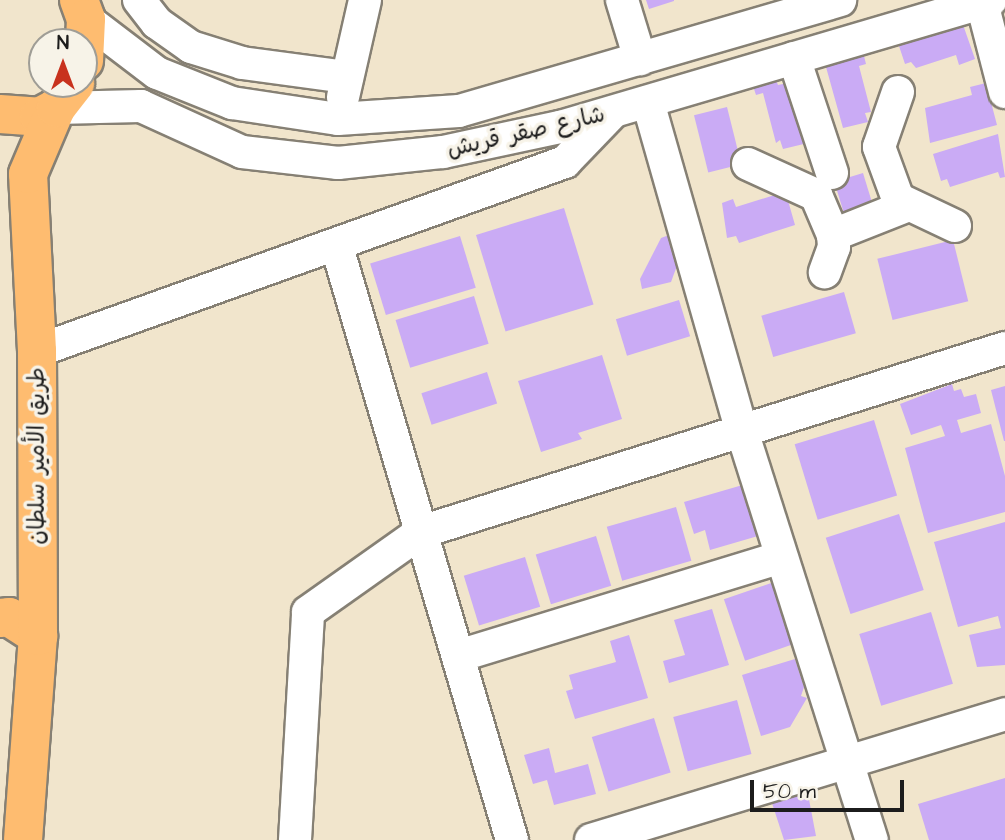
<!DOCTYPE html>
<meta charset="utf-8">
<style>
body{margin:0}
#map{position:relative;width:1005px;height:840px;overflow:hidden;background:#f1e5cc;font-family:"Architects Daughter","Playpen Sans Arabic",sans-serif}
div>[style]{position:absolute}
.building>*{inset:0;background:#caabf5;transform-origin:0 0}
.roads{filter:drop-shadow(2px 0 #868074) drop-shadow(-2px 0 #868074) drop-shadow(0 2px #868074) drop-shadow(0 -2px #868074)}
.minor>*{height:32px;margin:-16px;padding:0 16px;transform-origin:16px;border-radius:16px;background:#fff}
.major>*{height:38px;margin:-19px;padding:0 19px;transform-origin:19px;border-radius:19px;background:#febc70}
span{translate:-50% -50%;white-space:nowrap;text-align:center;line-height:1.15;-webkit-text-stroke:7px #f7f3e8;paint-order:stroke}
.street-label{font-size:23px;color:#1c1c1c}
.north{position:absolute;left:28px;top:28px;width:70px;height:70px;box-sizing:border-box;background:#f7f3e8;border:2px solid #9f9d96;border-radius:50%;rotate:0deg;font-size:19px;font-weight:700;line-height:28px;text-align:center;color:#1c1c1c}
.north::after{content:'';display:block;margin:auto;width:24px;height:32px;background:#c8321e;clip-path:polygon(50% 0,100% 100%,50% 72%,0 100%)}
.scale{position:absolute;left:750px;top:780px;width:154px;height:32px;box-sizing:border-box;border:4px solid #1c1c1c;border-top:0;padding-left:9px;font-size:21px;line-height:24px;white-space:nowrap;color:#1c1c1c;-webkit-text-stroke:5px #f7f3e8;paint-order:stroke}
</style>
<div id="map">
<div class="building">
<i style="clip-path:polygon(646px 0,674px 0,674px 1px,649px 9px)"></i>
<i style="clip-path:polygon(961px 19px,975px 59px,959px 65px,956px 55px,916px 68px,911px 62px,905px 64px,897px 40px)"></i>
<i style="clip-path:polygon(863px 52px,866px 64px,859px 66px,871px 112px,865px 113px,868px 122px,843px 128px,826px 67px,834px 64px,833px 60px)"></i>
<i style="clip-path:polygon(776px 80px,778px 85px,797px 81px,812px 142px,783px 149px,780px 140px,776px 143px,763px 93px,756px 95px,753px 86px)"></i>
<i style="clip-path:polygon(986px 83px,997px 125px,930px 143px,925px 108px,972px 95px,970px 87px)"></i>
<i style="left:727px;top:107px;width:59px;height:34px;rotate:76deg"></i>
<i style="clip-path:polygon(998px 134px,1005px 177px,1000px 178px,998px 172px,950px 187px,947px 179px,941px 181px,933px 154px)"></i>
<i style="left:863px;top:173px;width:39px;height:30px;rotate:73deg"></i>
<i style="clip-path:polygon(778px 194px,781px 199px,787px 197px,795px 225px,739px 243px,736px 236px,727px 238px,722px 203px,733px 199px,736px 207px)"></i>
<i style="left:564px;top:208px;width:101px;height:92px;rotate:73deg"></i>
<i style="clip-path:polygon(680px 231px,678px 263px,671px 282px,642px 289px,640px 279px,661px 238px)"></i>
<i style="left:460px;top:236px;width:54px;height:94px;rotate:73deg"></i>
<i style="left:953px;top:240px;width:63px;height:78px;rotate:76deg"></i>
<i style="left:844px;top:292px;width:43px;height:86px;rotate:74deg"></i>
<i style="left:474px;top:296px;width:50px;height:82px;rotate:73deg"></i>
<i style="left:679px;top:300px;width:38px;height:66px;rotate:73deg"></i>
<i style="clip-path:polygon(602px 355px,622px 419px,578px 433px,582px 439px,541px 452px,518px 381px)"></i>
<i style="left:487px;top:372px;width:33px;height:69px;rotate:72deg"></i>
<i style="clip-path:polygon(952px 384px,954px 391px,961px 389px,964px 397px,976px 394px,981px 413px,957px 420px,961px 433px,991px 424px,1005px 476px,1005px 512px,928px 533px,905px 448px,945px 436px,941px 425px,911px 435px,900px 404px)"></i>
<i style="clip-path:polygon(1005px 386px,1005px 441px,1004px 441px,991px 390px)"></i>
<i style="left:874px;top:420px;width:79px;height:83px;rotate:73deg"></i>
<i style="clip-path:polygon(753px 482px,768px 533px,710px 550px,705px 530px,694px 534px,684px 502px)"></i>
<i style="left:676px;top:507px;width:56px;height:72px;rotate:74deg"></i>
<i style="left:899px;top:514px;width:80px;height:77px;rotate:72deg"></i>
<i style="clip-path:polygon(1005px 522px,1005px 665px,977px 667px,969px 635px,1001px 628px,998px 616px,958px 627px,934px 542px)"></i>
<i style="left:596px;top:536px;width:52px;height:63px;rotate:73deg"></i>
<i style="left:525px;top:557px;width:52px;height:64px;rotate:73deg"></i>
<i style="left:774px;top:582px;width:65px;height:53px;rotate:71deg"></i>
<i style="clip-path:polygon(712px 609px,729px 665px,669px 683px,663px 661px,685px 655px,674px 620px)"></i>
<i style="left:931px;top:612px;width:75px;height:75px;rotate:73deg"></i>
<i style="clip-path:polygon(629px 635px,648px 698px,575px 719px,566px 691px,573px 689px,569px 675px,616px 662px,610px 641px)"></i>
<i style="clip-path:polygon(795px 659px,804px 687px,801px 696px,807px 698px,790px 727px,761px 736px,742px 675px)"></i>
<i style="left:737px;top:700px;width:56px;height:66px;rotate:75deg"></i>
<i style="left:654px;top:718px;width:57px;height:65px;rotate:73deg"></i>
<i style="clip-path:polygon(549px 748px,555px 773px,588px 764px,596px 794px,554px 805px,547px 780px,533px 784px,524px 755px)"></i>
<i style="clip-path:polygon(1005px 778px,1005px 840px,929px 840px,918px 804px)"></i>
<i style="clip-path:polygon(807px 789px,816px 836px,784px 840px,771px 800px)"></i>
</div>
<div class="roads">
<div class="minor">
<i style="left:139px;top:0;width:29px;rotate:52deg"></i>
<i style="left:157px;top:23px;width:42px;rotate:35.2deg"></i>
<i style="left:191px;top:47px;width:53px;rotate:17.4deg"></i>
<i style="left:242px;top:63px;width:106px;rotate:7.6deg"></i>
<i style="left:622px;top:0;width:62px;rotate:73deg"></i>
<i style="left:982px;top:3px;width:92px;rotate:75.5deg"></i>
<i style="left:86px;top:19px;width:89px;rotate:37.3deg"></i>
<i style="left:157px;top:73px;width:81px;rotate:21.8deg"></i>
<i style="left:232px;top:103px;width:107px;rotate:8.6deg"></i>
<i style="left:338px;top:119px;width:121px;rotate:-3.8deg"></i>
<i style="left:459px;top:111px;width:397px;rotate:-16.2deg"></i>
<i style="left:794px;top:58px;width:121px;rotate:71.7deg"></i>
<i style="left:898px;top:92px;width:58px;rotate:109.1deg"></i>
<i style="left:879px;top:147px;width:55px;rotate:69.9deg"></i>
<i style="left:898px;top:199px;width:63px;rotate:25.3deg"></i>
<i style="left:343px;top:97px;width:99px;rotate:-77.2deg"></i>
<i style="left:648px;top:102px;width:342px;rotate:74.1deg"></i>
<i style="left:742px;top:431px;width:429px;rotate:72.4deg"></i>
<i style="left:56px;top:108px;width:85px;rotate:-1.3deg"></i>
<i style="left:141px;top:106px;width:111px;rotate:24.5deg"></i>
<i style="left:242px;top:152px;width:97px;rotate:6.5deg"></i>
<i style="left:338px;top:163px;width:106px;rotate:-6deg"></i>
<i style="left:443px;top:152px;width:120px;rotate:-12.1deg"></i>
<i style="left:560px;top:127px;width:449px;rotate:-16.4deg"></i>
<i style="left:748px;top:164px;width:75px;rotate:24.5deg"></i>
<i style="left:816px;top:195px;width:43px;rotate:67deg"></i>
<i style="left:833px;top:235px;width:12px;rotate:85deg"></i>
<i style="left:834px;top:247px;width:27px;rotate:110deg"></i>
<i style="left:833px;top:235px;width:79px;rotate:-21.7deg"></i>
<i style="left:337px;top:247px;width:618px;rotate:73.56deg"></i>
<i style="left:37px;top:351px;width:561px;rotate:-19.7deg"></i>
<i style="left:565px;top:162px;width:68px;rotate:-46.2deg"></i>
<i style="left:458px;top:656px;width:338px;rotate:-17deg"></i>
<i style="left:295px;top:840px;width:228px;rotate:-86.7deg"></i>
<i style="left:308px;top:612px;width:138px;rotate:-35.3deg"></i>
<i style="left:421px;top:532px;width:612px;rotate:-17.49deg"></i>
<i style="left:591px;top:840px;width:433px;rotate:-16.9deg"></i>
</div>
<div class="major">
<i style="left:79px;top:0;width:20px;rotate:70deg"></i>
<i style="left:86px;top:19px;width:42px;rotate:92.7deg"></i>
<i style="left:0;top:114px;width:39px;rotate:4deg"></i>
<i style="left:39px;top:117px;width:19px;rotate:-28deg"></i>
<i style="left:0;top:618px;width:9px;rotate:-6deg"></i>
<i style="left:9px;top:617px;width:35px;rotate:33deg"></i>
<i style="left:23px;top:840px;width:205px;rotate:-85.8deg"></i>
<i style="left:38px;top:636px;width:285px;rotate:-90.2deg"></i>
<i style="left:37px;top:351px;width:177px;rotate:-92.9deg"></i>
<i style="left:28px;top:174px;width:72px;rotate:-67deg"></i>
<i style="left:56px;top:108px;width:31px;rotate:-52deg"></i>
</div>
</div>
<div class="street-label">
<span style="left:526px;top:132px;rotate:-13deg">شارع صقر قريش</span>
<span style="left:37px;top:456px;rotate:-90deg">طريق الأمير سلطان</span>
</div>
<div class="north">N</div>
<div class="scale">50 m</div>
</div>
